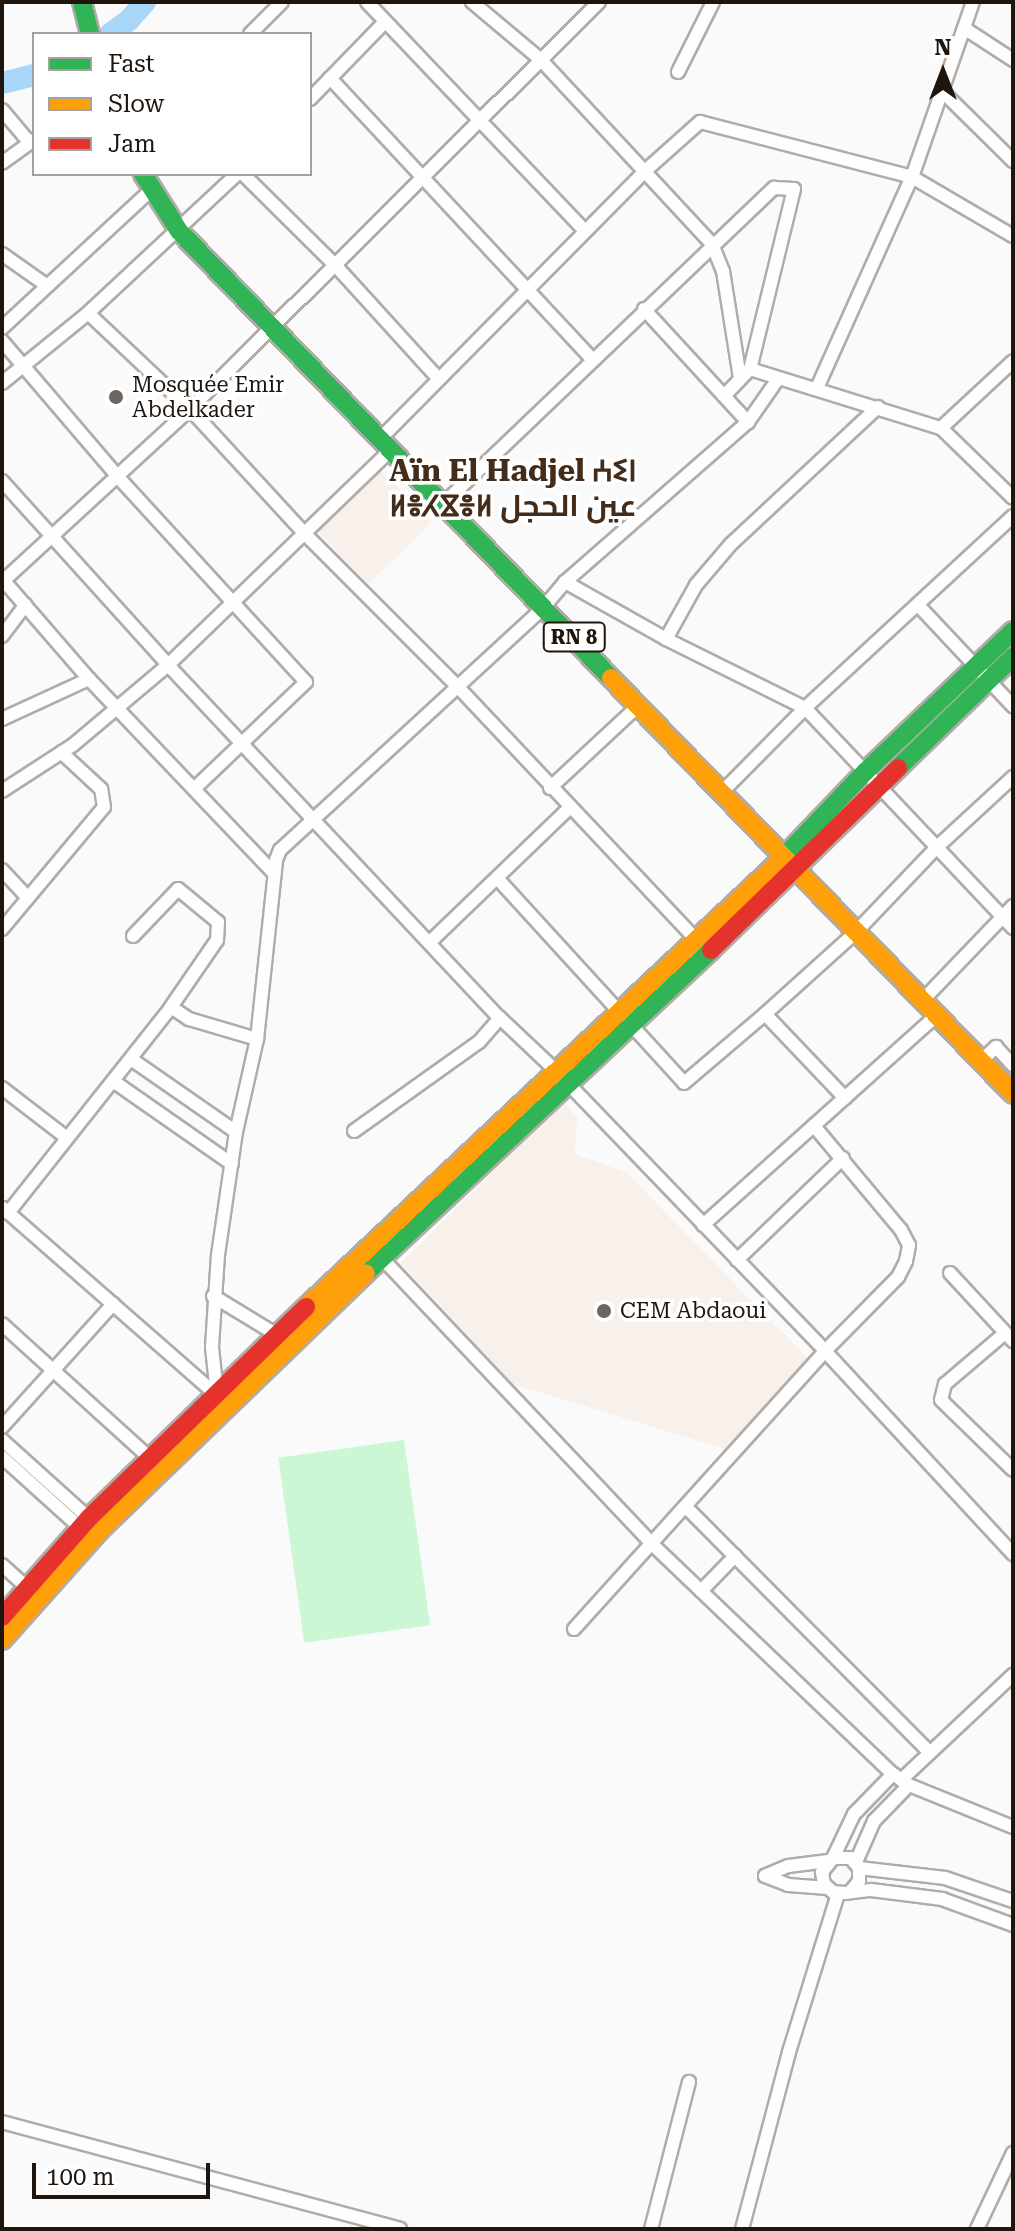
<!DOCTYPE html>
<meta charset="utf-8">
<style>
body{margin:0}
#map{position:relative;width:1015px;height:2231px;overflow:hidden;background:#fafafa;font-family:"Roboto Serif",Cairo,"Noto Sans Tifinagh",serif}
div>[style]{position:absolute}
.built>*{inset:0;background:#f8f0ea;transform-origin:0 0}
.green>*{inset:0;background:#cbf7d5;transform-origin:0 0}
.river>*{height:22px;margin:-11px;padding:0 11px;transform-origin:11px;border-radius:11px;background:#a8d6f9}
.roads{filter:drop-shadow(2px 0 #b1aca8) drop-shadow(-2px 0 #b1aca8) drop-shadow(0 2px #b1aca8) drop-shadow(0 -2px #b1aca8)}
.street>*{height:12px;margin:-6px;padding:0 6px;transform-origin:6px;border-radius:6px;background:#fefefe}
.fast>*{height:18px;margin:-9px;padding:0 9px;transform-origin:9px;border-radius:9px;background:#30b455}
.slow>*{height:18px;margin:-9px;padding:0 9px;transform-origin:9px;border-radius:9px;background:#ff9f0a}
.jam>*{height:18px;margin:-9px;padding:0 9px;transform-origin:9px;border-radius:9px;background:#e5322d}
.dots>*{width:22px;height:22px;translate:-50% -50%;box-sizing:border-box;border:4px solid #fff;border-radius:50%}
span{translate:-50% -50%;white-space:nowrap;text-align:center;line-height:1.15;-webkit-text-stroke:7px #fff;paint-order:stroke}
.shield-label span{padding:2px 6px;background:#fff;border:2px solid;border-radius:6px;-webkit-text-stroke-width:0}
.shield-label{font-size:20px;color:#1f150d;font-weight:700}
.poi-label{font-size:22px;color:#1f150d}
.left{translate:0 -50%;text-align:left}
.district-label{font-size:30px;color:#432c1a;font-weight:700}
.frame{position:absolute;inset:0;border:4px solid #1f150d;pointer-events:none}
.legend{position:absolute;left:32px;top:32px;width:280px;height:144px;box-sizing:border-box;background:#fff;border:2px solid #a5a19e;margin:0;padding:10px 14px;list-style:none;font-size:24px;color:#1f150d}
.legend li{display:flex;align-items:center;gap:16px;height:40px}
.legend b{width:40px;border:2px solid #a5a19e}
.north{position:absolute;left:903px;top:32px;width:80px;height:80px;-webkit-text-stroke:6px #fff;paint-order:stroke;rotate:0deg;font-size:22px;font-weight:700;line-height:32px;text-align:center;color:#1f150d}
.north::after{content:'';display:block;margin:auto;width:28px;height:36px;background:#1f150d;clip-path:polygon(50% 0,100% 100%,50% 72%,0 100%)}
.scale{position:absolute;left:32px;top:2163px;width:178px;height:36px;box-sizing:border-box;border:4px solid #1f150d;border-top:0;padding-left:10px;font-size:24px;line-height:28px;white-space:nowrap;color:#1f150d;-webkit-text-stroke:6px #fff;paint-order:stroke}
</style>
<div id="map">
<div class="built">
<i style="left:381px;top:470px;width:73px;height:88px;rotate:46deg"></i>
<i style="clip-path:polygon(563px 1102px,578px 1118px,574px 1154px,626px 1172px,809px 1360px,725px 1449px,513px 1384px,401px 1263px)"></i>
</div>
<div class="green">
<i style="left:404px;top:1440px;width:187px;height:127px;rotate:82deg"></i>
</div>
<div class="river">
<i style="left:110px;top:34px;width:24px;rotate:-36deg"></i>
<i style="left:129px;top:20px;width:24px;rotate:-48deg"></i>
<i style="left:2px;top:83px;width:33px;rotate:-14deg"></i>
</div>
<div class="roads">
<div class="street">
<i style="left:367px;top:2px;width:316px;rotate:46.4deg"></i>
<i style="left:472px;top:2px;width:90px;rotate:40deg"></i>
<i style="left:541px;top:60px;width:251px;rotate:47.1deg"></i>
<i style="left:712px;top:244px;width:29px;rotate:68deg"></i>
<i style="left:723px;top:271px;width:108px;rotate:81deg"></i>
<i style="left:964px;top:28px;width:59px;rotate:33.1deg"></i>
<i style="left:250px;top:34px;width:45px;rotate:-45deg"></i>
<i style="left:678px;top:72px;width:78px;rotate:-63.4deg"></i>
<i style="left:330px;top:78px;width:384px;rotate:47deg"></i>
<i style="left:942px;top:91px;width:100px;rotate:44.6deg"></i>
<i style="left:310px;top:99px;width:107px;rotate:-45.8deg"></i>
<i style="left:2px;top:110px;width:43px;rotate:49.7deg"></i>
<i style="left:2px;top:163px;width:39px;rotate:-36deg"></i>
<i style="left:243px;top:174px;width:131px;rotate:44.7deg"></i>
<i style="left:336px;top:266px;width:153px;rotate:47.7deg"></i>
<i style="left:2px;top:254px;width:54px;rotate:35.2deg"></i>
<i style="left:644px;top:309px;width:154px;rotate:47.4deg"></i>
<i style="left:88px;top:313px;width:140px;rotate:43.3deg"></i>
<i style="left:190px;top:409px;width:170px;rotate:47.4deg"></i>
<i style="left:305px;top:534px;width:216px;rotate:45deg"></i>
<i style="left:458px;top:687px;width:354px;rotate:46.7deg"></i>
<i style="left:2px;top:328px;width:203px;rotate:-42.8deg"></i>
<i style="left:2px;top:341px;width:179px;rotate:49.5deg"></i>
<i style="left:118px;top:477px;width:278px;rotate:47.5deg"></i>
<i style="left:306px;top:682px;width:153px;rotate:136.3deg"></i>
<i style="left:2px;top:383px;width:111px;rotate:-39.1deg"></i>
<i style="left:88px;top:313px;width:204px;rotate:-43deg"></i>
<i style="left:817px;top:388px;width:231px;rotate:-65.8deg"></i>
<i style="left:912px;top:177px;width:185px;rotate:-70.8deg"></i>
<i style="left:724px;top:396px;width:37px;rotate:-46deg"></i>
<i style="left:750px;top:369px;width:200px;rotate:17.2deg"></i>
<i style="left:941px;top:428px;width:100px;rotate:44.2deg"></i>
<i style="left:941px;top:428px;width:98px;rotate:-42.9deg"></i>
<i style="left:380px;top:439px;width:377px;rotate:-45.3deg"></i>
<i style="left:645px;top:171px;width:74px;rotate:-41.7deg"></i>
<i style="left:700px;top:122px;width:219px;rotate:14.5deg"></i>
<i style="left:912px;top:177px;width:117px;rotate:30.3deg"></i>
<i style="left:2px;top:481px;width:248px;rotate:47.9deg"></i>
<i style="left:168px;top:665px;width:485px;rotate:46.8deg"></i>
<i style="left:500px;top:1018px;width:76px;rotate:43.4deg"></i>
<i style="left:555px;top:1070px;width:390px;rotate:46.1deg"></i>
<i style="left:825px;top:1351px;width:277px;rotate:47.2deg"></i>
<i style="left:443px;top:504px;width:458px;rotate:-43.7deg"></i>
<i style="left:774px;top:188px;width:20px;rotate:3deg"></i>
<i style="left:794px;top:189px;width:185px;rotate:103.7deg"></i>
<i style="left:4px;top:581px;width:130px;rotate:49.1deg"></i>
<i style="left:89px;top:679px;width:269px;rotate:46.4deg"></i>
<i style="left:2px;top:582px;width:255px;rotate:-42.6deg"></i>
<i style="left:190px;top:409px;width:577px;rotate:-44.86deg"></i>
<i style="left:565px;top:582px;width:116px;rotate:29.4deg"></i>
<i style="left:666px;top:639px;width:155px;rotate:26.4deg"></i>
<i style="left:805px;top:708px;width:303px;rotate:46.6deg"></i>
<i style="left:918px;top:605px;width:139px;rotate:46.8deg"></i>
<i style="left:2px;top:636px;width:39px;rotate:-53deg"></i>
<i style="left:666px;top:639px;width:62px;rotate:-60.9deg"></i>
<i style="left:696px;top:585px;width:54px;rotate:-49.5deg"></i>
<i style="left:731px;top:544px;width:201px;rotate:-43deg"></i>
<i style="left:2px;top:719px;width:96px;rotate:-24.7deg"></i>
<i style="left:550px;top:788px;width:122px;rotate:-43deg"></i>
<i style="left:2px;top:791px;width:85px;rotate:-32.9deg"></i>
<i style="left:73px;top:745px;width:124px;rotate:-40.1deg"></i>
<i style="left:168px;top:665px;width:310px;rotate:-44deg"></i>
<i style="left:721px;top:793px;width:120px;rotate:-45.3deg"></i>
<i style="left:805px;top:708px;width:283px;rotate:-42.7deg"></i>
<i style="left:2px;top:870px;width:38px;rotate:47deg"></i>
<i style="left:497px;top:878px;width:277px;rotate:47.6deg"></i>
<i style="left:684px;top:1083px;width:106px;rotate:-40.4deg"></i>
<i style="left:2px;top:929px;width:159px;rotate:-50.1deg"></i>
<i style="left:104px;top:807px;width:18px;rotate:-99deg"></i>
<i style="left:101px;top:789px;width:54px;rotate:-137.2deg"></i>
<i style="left:133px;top:936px;width:65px;rotate:-46.2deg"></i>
<i style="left:178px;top:889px;width:52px;rotate:39.5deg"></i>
<i style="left:218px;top:922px;width:18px;rotate:93deg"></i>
<i style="left:217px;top:940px;width:81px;rotate:124.5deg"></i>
<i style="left:431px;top:941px;width:192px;rotate:-43.9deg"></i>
<i style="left:922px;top:1001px;width:132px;rotate:-46.2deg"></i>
<i style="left:131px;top:1059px;width:128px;rotate:34.8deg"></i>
<i style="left:981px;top:1061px;width:21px;rotate:-43deg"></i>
<i style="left:996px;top:1047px;width:25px;rotate:47deg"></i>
<i style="left:113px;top:1081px;width:145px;rotate:34.9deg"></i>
<i style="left:2px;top:1088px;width:82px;rotate:37.6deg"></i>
<i style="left:845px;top:1098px;width:116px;rotate:-133.6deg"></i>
<i style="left:765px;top:1014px;width:121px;rotate:-42deg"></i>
<i style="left:855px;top:933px;width:117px;rotate:-46.4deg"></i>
<i style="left:936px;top:848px;width:105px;rotate:-42.7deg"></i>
<i style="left:354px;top:1131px;width:153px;rotate:-35.5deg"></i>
<i style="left:479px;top:1042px;width:32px;rotate:-49deg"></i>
<i style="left:3px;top:1208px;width:286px;rotate:41.2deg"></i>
<i style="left:8px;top:1213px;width:263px;rotate:-51.6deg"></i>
<i style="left:171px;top:1007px;width:22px;rotate:34deg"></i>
<i style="left:189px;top:1019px;width:71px;rotate:16.4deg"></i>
<i style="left:703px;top:1225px;width:314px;rotate:-41.9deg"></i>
<i style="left:378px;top:1254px;width:399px;rotate:46.6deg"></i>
<i style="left:652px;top:1544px;width:333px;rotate:43.7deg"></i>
<i style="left:893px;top:1774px;width:19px;rotate:35deg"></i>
<i style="left:909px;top:1785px;width:112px;rotate:22deg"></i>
<i style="left:737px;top:1260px;width:147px;rotate:-43.9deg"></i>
<i style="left:950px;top:1273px;width:93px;rotate:47.2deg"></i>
<i style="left:213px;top:1296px;width:81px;rotate:31.3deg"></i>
<i style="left:2px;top:1324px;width:205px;rotate:42.2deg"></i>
<i style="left:1005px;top:1333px;width:79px;rotate:139.6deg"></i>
<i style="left:945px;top:1384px;width:16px;rotate:104deg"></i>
<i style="left:941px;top:1400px;width:100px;rotate:44.2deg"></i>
<i style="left:217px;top:1394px;width:47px;rotate:-96.1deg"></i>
<i style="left:212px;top:1347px;width:92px;rotate:-86.3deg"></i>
<i style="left:218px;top:1255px;width:124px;rotate:-81.7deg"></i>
<i style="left:236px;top:1132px;width:95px;rotate:-77.3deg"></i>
<i style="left:257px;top:1039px;width:180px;rotate:-83.9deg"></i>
<i style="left:276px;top:860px;width:11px;rotate:-68deg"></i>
<i style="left:280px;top:850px;width:359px;rotate:-42.6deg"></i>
<i style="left:544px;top:607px;width:33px;rotate:-50deg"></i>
<i style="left:565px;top:582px;width:243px;rotate:-41.2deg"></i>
<i style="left:748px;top:422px;width:52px;rotate:-55.1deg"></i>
<i style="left:2px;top:1427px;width:166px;rotate:-47.9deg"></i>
<i style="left:2px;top:1440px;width:122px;rotate:42deg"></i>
<i style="left:2px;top:1457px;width:113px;rotate:42.1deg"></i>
<i style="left:686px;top:1507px;width:346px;rotate:45.2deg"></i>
<i style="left:2px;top:1565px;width:39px;rotate:42deg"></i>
<i style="left:701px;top:1591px;width:49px;rotate:-45.8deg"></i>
<i style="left:574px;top:1629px;width:375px;rotate:-47.9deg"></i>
<i style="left:825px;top:1351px;width:104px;rotate:-45.4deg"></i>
<i style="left:898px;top:1277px;width:18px;rotate:-63deg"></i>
<i style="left:906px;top:1261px;width:16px;rotate:-79deg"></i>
<i style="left:909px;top:1245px;width:17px;rotate:-118deg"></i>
<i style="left:901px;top:1230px;width:136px;rotate:-129.9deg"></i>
<i style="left:901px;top:1780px;width:154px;rotate:-43.2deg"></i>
<i style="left:833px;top:1858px;width:49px;rotate:-64.5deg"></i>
<i style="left:854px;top:1814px;width:56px;rotate:-45.7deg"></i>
<i style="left:828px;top:1861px;width:40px;rotate:172.9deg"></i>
<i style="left:788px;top:1866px;width:25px;rotate:157deg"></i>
<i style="left:765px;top:1876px;width:25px;rotate:21deg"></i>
<i style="left:788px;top:1885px;width:40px;rotate:4.3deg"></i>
<i style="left:856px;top:1862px;width:45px;rotate:-66.3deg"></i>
<i style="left:874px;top:1821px;width:50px;rotate:-45.8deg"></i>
<i style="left:859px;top:1868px;width:87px;rotate:6.6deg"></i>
<i style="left:945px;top:1878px;width:72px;rotate:18.7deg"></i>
<i style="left:851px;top:1891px;width:13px;rotate:-51deg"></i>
<i style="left:859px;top:1881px;width:13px;rotate:-90deg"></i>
<i style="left:859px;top:1868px;width:13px;rotate:-129deg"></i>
<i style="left:851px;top:1858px;width:18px;rotate:180deg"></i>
<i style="left:833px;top:1858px;width:18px;rotate:128deg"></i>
<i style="left:822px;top:1872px;width:12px;rotate:81deg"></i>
<i style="left:824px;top:1884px;width:12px;rotate:42deg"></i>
<i style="left:833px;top:1892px;width:12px;rotate:5deg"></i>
<i style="left:845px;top:1893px;width:26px;rotate:-7deg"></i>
<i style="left:871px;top:1890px;width:72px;rotate:7.2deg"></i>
<i style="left:942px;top:1899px;width:76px;rotate:20.1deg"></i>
<i style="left:2px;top:2122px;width:412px;rotate:15deg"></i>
<i style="left:651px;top:2229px;width:152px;rotate:-75.5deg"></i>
<i style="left:742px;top:2229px;width:183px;rotate:-75.1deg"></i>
<i style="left:789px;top:2052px;width:165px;rotate:-72.8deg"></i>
<i style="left:977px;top:2229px;width:84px;rotate:-64.7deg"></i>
</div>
<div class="fast">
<i style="left:82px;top:2px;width:33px;rotate:76deg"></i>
<i style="left:143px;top:174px;width:67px;rotate:57.7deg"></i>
<i style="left:179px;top:231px;width:622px;rotate:45.98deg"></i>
<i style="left:898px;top:768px;width:160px;rotate:-44deg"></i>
<i style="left:781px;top:860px;width:122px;rotate:-46.3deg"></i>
<i style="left:865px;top:772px;width:204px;rotate:-43.6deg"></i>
<i style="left:366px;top:1273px;width:473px;rotate:-43.1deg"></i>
</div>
<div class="slow">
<i style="left:611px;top:678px;width:578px;rotate:45.98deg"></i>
<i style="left:306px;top:1307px;width:652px;rotate:-43.26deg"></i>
<i style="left:2px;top:1640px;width:149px;rotate:-48.3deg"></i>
<i style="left:101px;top:1529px;width:368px;rotate:-44deg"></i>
</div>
<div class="jam">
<i style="left:711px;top:950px;width:261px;rotate:-44.2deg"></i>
<i style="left:2px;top:1617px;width:132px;rotate:-48.7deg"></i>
<i style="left:89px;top:1518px;width:303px;rotate:-44.2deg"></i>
</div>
</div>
<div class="dots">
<i style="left:116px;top:397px;background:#6c6560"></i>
<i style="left:604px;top:1311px;background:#6c6560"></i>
</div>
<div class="shield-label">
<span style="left:574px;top:637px">RN 8</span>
</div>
<div class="poi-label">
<span class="left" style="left:132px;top:397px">Mosquée Emir<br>Abdelkader</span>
<span class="left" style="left:620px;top:1311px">CEM Abdaoui</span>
</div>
<div class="district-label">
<span style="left:513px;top:488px">Aïn El Hadjel ⵄⵉⵏ<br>ⵍⴻⵃⴵⴻⵍ عين الحجل</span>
</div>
<div class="frame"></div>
<ul class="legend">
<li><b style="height:10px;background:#30b455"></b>Fast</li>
<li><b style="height:10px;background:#ff9f0a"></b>Slow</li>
<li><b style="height:10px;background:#e5322d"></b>Jam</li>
</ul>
<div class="north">N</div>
<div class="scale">100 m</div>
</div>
